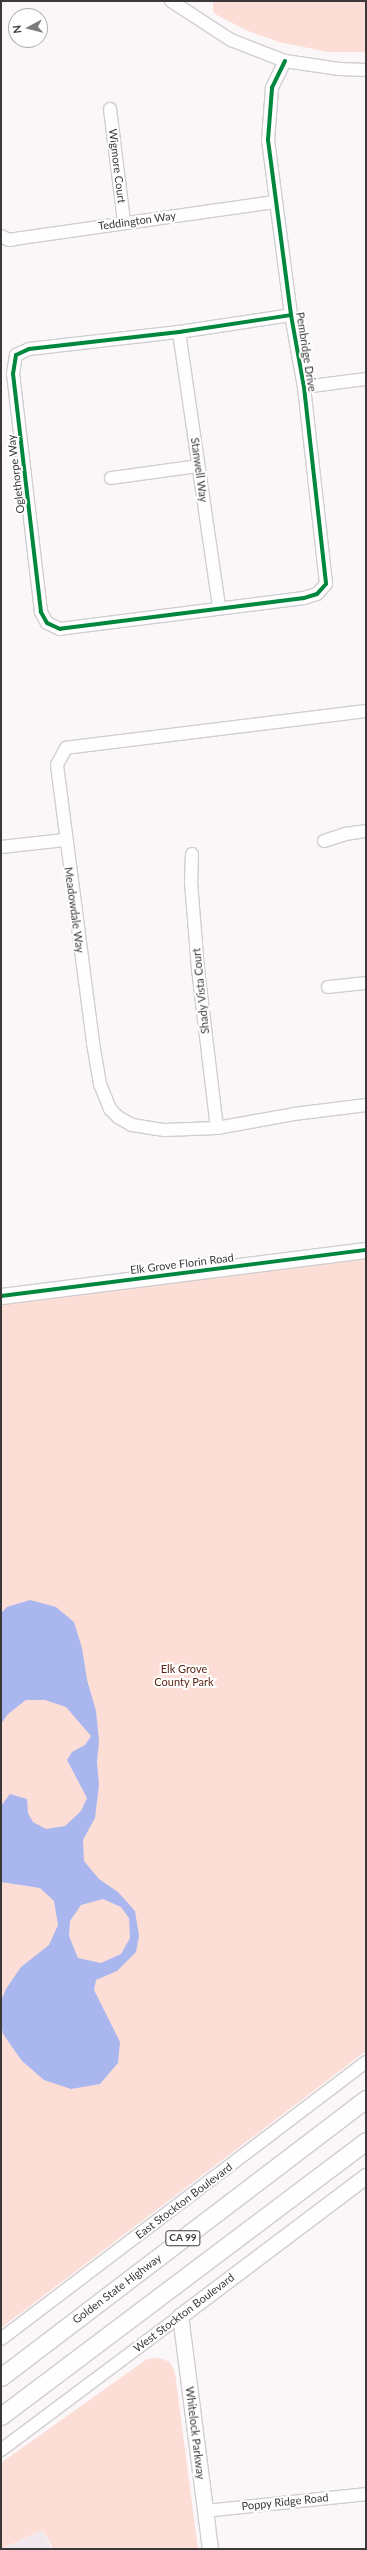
<!DOCTYPE html>
<style>
body{margin:0}
#map{position:relative;width:367px;height:2550px;overflow:hidden;background:#fbf7f9;font-family:Lato,sans-serif}
div>[style]{position:absolute}
.built>*{inset:0;background:#f0e8ed}
.green>*{inset:0;background:#fcded7}
.water>*{inset:0;background:#aab6ee}
.roads{filter:drop-shadow(1px 0 #d1ced0) drop-shadow(-1px 0 #d1ced0) drop-shadow(0 1px #d1ced0) drop-shadow(0 -1px #d1ced0)}
.minor>*{height:12px;margin:-6px;padding:0 6px;transform-origin:6px;border-radius:6px;background:#fefefe}
.major>*{height:15px;margin:-7.5px;padding:0 7.5px;transform-origin:7.5px;border-radius:7.5px;background:#fefefe}
.highway>*{height:17px;margin:-8.5px;padding:0 8.5px;transform-origin:8.5px;border-radius:8.5px;background:#fefefe}
.cycleway>*{height:4px;margin:-2px;padding:0 2px;transform-origin:2px;border-radius:2px;background:#00873e}
span{translate:-50% -50%;white-space:nowrap;text-align:center;line-height:1.15;-webkit-text-stroke:4px #fff;paint-order:stroke}
.shield-label span{padding:1px 3px;background:#fff;border:1px solid;border-radius:3px;-webkit-text-stroke-width:0}
.shield-label{font-size:10px;color:#3a3839;font-weight:700}
.street-label{font-size:11px;color:#3a3839}
.park-label{font-size:11px;color:#5f2512}
.frame{position:absolute;inset:0;border:2px solid #3a3839;pointer-events:none}
.north{position:absolute;left:8px;top:8px;width:40px;height:40px;box-sizing:border-box;background:#fff;border:1px solid #b0afb0;border-radius:50%;rotate:263deg;font-size:11px;font-weight:700;line-height:16px;text-align:center;color:#3a3839}
.north::after{content:'';display:block;margin:auto;width:14px;height:18px;background:#7e7b7c;clip-path:polygon(50% 0,100% 100%,50% 72%,0 100%)}
</style>
<div id="map">
<div class="built">
<i style="clip-path:polygon(43px 2530px,51px 2549px,2px 2549px)"></i>
</div>
<div class="green">
<i style="clip-path:polygon(213px 1px,366px 1px,366px 52px,328px 52px,279px 42px,248px 31px,215px 14px,213px 10px)"></i>
<i style="clip-path:polygon(366px 1256px,366px 2051px,1px 2328px,1px 1301px)"></i>
<i style="clip-path:polygon(159px 2358px,170px 2362px,175px 2373px,198px 2549px,53px 2549px,43px 2530px,1px 2549px,1px 2463px,147px 2359px)"></i>
</div>
<div class="water">
<i style="clip-path:polygon(evenodd,30px 1600px,56px 1607px,74px 1622px,82px 1648px,87px 1680px,96px 1711px,99px 1741px,97px 1762px,99px 1785px,95px 1818px,83px 1840px,84px 1861px,99px 1879px,118px 1892px,135px 1911px,139px 1936px,136px 1952px,117px 1971px,96px 1980px,94px 1990px,120px 2042px,118px 2063px,100px 2084px,71px 2089px,44px 2080px,22px 2061px,3px 2034px,1px 2024px,1px 2001px,6px 1989px,21px 1967px,49px 1945px,58px 1925px,54px 1901px,40px 1888px,1px 1882px,1px 1806px,10px 1794px,27px 1799px,28px 1813px,33px 1822px,46px 1829px,65px 1826px,81px 1811px,87px 1798px,67px 1760px,72px 1752px,85px 1745px,91px 1736px,66px 1707px,45px 1700px,26px 1700px,8px 1714px,1px 1724px,1px 1613px,7px 1607px,30px 1600px,103px 1899px,121px 1907px,129px 1918px,130px 1938px,121px 1954px,101px 1963px,78px 1958px,69px 1936px,70px 1921px,81px 1905px,103px 1899px)"></i>
</div>
<div class="roads">
<div class="minor">
<i style="left:171px;top:1px;width:72px;rotate:33deg"></i>
<i style="left:231px;top:40px;width:58px;rotate:21.3deg"></i>
<i style="left:285px;top:61px;width:55px;rotate:8.4deg"></i>
<i style="left:339px;top:69px;width:27px;rotate:2deg"></i>
<i style="left:285px;top:61px;width:30px;rotate:116deg"></i>
<i style="left:272px;top:88px;width:52px;rotate:94.4deg"></i>
<i style="left:268px;top:140px;width:177px;rotate:82.5deg"></i>
<i style="left:291px;top:315px;width:73px;rotate:79.8deg"></i>
<i style="left:304px;top:387px;width:198px;rotate:83.6deg"></i>
<i style="left:326px;top:584px;width:13px;rotate:132deg"></i>
<i style="left:317px;top:594px;width:14px;rotate:163deg"></i>
<i style="left:304px;top:598px;width:246px;rotate:172.8deg"></i>
<i style="left:60px;top:629px;width:14px;rotate:-155deg"></i>
<i style="left:47px;top:623px;width:13px;rotate:-119deg"></i>
<i style="left:41px;top:612px;width:240px;rotate:-96.7deg"></i>
<i style="left:13px;top:374px;width:19px;rotate:-81deg"></i>
<i style="left:16px;top:355px;width:14px;rotate:-25deg"></i>
<i style="left:29px;top:349px;width:151px;rotate:-6.5deg"></i>
<i style="left:179px;top:332px;width:113px;rotate:-8.6deg"></i>
<i style="left:110px;top:109px;width:114px;rotate:82.9deg"></i>
<i style="left:1px;top:236px;width:9px;rotate:27deg"></i>
<i style="left:9px;top:240px;width:12px;rotate:-9deg"></i>
<i style="left:21px;top:238px;width:257px;rotate:-8.1deg"></i>
<i style="left:179px;top:332px;width:278px;rotate:81.7deg"></i>
<i style="left:304px;top:387px;width:63px;rotate:-7.4deg"></i>
<i style="left:111px;top:478px;width:88px;rotate:-7.9deg"></i>
<i style="left:366px;top:711px;width:302px;rotate:173deg"></i>
<i style="left:66px;top:748px;width:19px;rotate:118deg"></i>
<i style="left:57px;top:765px;width:280px;rotate:82.6deg"></i>
<i style="left:93px;top:1043px;width:42px;rotate:80.3deg"></i>
<i style="left:100px;top:1084px;width:27px;rotate:68deg"></i>
<i style="left:110px;top:1109px;width:11px;rotate:45deg"></i>
<i style="left:118px;top:1117px;width:16px;rotate:30deg"></i>
<i style="left:132px;top:1125px;width:33px;rotate:9deg"></i>
<i style="left:165px;top:1130px;width:52px;rotate:-2.2deg"></i>
<i style="left:217px;top:1128px;width:78px;rotate:-10.3deg"></i>
<i style="left:294px;top:1114px;width:73px;rotate:-7.1deg"></i>
<i style="left:324px;top:841px;width:22px;rotate:-18deg"></i>
<i style="left:345px;top:834px;width:21px;rotate:-8deg"></i>
<i style="left:1px;top:847px;width:64px;rotate:-6.2deg"></i>
<i style="left:192px;top:854px;width:28px;rotate:92deg"></i>
<i style="left:191px;top:882px;width:87px;rotate:85.4deg"></i>
<i style="left:198px;top:969px;width:160px;rotate:83.2deg"></i>
<i style="left:328px;top:987px;width:38px;rotate:-6deg"></i>
<i style="left:1px;top:2339px;width:458px;rotate:-37.2deg"></i>
<i style="left:1px;top:2450px;width:224px;rotate:-36.8deg"></i>
<i style="left:205px;top:2511px;width:162px;rotate:-6deg"></i>
</div>
<div class="major">
<i style="left:1px;top:1296px;width:368px;rotate:-7.2deg"></i>
<i style="left:210px;top:2549px;width:235px;rotate:-97.3deg"></i>
<i style="left:180px;top:2316px;width:233px;rotate:-37deg"></i>
</div>
<div class="highway">
<i style="left:1px;top:2377px;width:459px;rotate:-37.3deg"></i>
<i style="left:1px;top:2416px;width:457px;rotate:-37deg"></i>
</div>
</div>
<div class="cycleway">
<i style="left:285px;top:61px;width:30px;rotate:116deg"></i>
<i style="left:272px;top:88px;width:52px;rotate:94.4deg"></i>
<i style="left:268px;top:140px;width:177px;rotate:82.5deg"></i>
<i style="left:291px;top:315px;width:73px;rotate:79.8deg"></i>
<i style="left:304px;top:387px;width:198px;rotate:83.6deg"></i>
<i style="left:326px;top:584px;width:13px;rotate:132deg"></i>
<i style="left:317px;top:594px;width:14px;rotate:163deg"></i>
<i style="left:304px;top:598px;width:246px;rotate:172.8deg"></i>
<i style="left:60px;top:629px;width:14px;rotate:-155deg"></i>
<i style="left:47px;top:623px;width:13px;rotate:-119deg"></i>
<i style="left:41px;top:612px;width:240px;rotate:-96.7deg"></i>
<i style="left:13px;top:374px;width:19px;rotate:-81deg"></i>
<i style="left:16px;top:355px;width:14px;rotate:-25deg"></i>
<i style="left:29px;top:349px;width:151px;rotate:-6.5deg"></i>
<i style="left:179px;top:332px;width:113px;rotate:-8.6deg"></i>
<i style="left:1px;top:1296px;width:368px;rotate:-7.2deg"></i>
</div>
<div class="shield-label">
<span style="left:183px;top:2238px">CA 99</span>
</div>
<div class="street-label">
<span style="left:117px;top:166px;rotate:83deg">Wigmore Court</span>
<span style="left:137px;top:221px;rotate:-8deg">Teddington Way</span>
<span style="left:306px;top:352px;rotate:81deg">Pembridge Drive</span>
<span style="left:199px;top:470px;rotate:82deg">Stanwell Way</span>
<span style="left:16px;top:474px;rotate:-97deg">Oglethorpe Way</span>
<span style="left:74px;top:910px;rotate:82deg">Meadowdale Way</span>
<span style="left:201px;top:991px;rotate:-96deg">Shady Vista Court</span>
<span style="left:182px;top:1264px;rotate:-7deg">Elk Grove Florin Road</span>
<span style="left:184px;top:2201px;rotate:-37deg">East Stockton Boulevard</span>
<span style="left:117px;top:2289px;rotate:-37deg">Golden State Highway</span>
<span style="left:184px;top:2313px;rotate:-37deg">West Stockton Boulevard</span>
<span style="left:195px;top:2433px;rotate:83deg">Whitelock Parkway</span>
<span style="left:285px;top:2502px;rotate:-6deg">Poppy Ridge Road</span>
</div>
<div class="park-label">
<span style="left:184px;top:1676px">Elk Grove<br>County Park</span>
</div>
<div class="frame"></div>
<div class="north">N</div>
</div>
